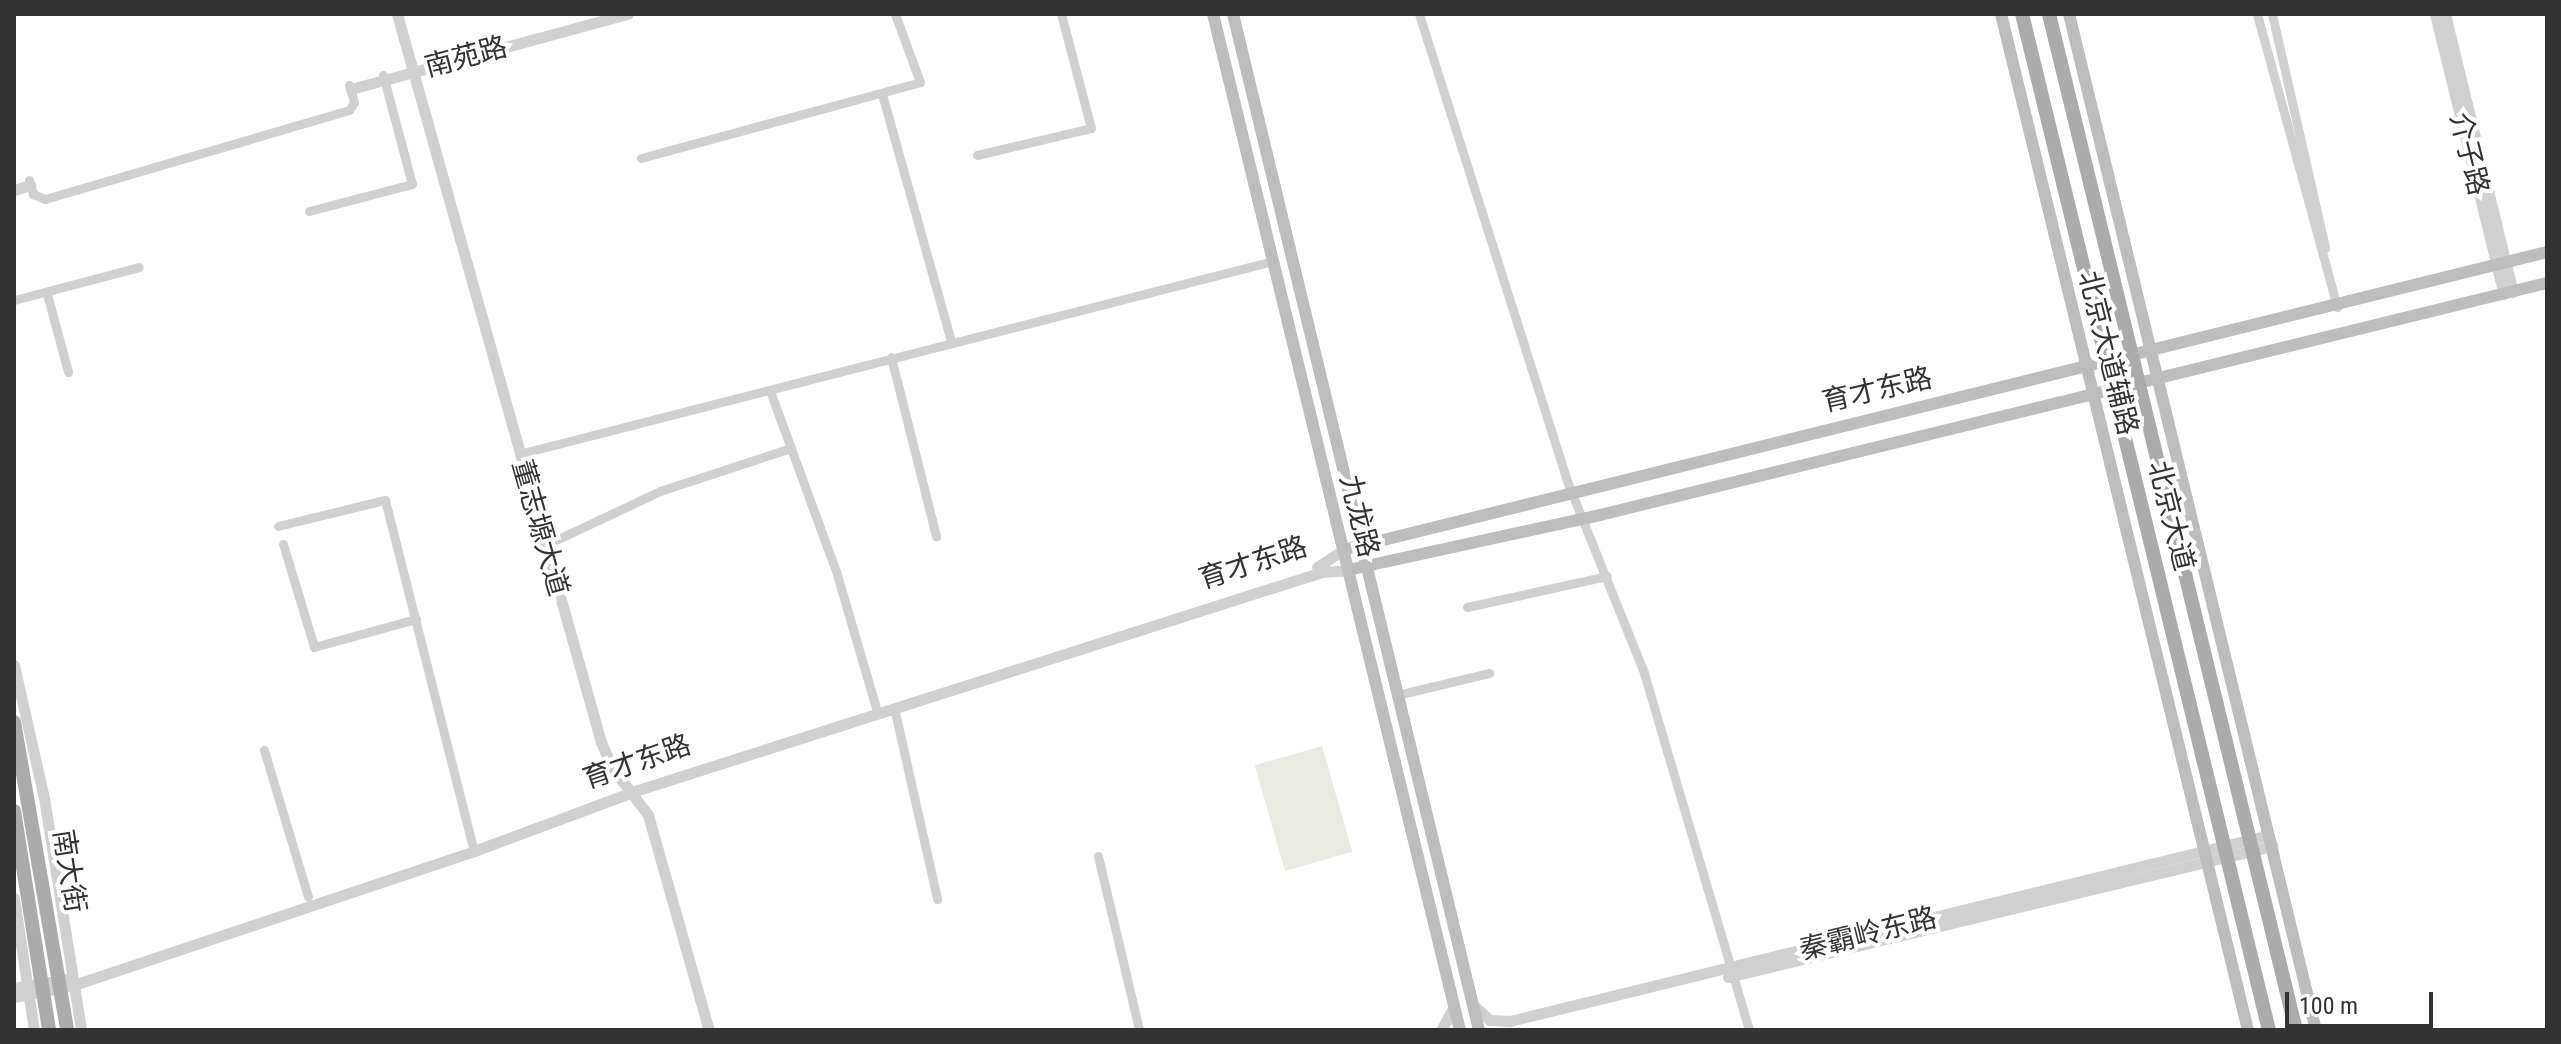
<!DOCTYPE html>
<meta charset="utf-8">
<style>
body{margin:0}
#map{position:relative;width:2561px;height:1044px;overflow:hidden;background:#fff;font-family:"Roboto Condensed","Noto Sans SC",sans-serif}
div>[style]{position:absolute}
.green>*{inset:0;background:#e6ecdf;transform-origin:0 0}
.minor>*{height:9px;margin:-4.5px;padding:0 4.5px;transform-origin:4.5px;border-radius:4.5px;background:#d0d0d0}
.tertiary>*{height:11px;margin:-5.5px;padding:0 5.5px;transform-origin:5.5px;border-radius:5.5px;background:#d0d0d0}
.secondary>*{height:12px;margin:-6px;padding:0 6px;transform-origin:6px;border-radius:6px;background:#bdbdbd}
.primary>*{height:14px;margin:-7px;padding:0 7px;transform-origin:7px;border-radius:7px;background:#ababab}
span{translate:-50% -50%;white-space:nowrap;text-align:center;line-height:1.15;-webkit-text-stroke:8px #fff;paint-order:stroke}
.street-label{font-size:28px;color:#333}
.frame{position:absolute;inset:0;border:16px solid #333;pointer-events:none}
.scale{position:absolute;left:2285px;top:992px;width:148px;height:36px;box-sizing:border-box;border:4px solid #333;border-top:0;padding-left:10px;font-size:24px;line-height:28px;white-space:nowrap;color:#333;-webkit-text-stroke:6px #fff;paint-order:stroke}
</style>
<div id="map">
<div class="green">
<i style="left:1322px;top:746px;width:110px;height:70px;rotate:74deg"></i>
</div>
<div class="minor">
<i style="left:1419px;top:14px;width:490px;rotate:72.4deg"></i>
<i style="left:1567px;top:481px;width:207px;rotate:68.1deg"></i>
<i style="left:1644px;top:673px;width:372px;rotate:73.6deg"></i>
<i style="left:2257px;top:14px;width:304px;rotate:74.7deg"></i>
<i style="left:2272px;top:14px;width:240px;rotate:77.2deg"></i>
<i style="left:882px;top:94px;width:256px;rotate:74.4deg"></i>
<i style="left:977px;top:155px;width:117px;rotate:-13.3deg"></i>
<i style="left:1091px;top:128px;width:118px;rotate:-104.7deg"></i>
<i style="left:641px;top:158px;width:289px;rotate:-15.2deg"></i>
<i style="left:920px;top:82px;width:72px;rotate:-110.2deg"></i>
<i style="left:29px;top:180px;width:15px;rotate:74deg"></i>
<i style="left:33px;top:194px;width:13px;rotate:23deg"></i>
<i style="left:45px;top:199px;width:317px;rotate:-16.3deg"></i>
<i style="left:349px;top:110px;width:9px;rotate:-58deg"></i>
<i style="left:354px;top:102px;width:18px;rotate:-106deg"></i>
<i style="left:309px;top:211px;width:106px;rotate:-14.7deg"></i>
<i style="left:412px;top:184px;width:113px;rotate:-104.9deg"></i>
<i style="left:47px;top:294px;width:81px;rotate:74.9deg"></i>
<i style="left:14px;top:300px;width:129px;rotate:-14.8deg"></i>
<i style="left:891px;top:357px;width:185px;rotate:75.9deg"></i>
<i style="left:770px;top:391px;width:192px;rotate:69.9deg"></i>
<i style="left:836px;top:571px;width:146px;rotate:73.7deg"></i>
<i style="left:519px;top:454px;width:778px;rotate:-14.36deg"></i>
<i style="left:278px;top:526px;width:110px;rotate:-13.7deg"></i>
<i style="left:385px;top:500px;width:356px;rotate:75.8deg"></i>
<i style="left:556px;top:540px;width:115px;rotate:-25.2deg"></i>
<i style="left:660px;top:491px;width:138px;rotate:-18.2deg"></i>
<i style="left:283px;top:544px;width:108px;rotate:73.2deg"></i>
<i style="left:314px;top:647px;width:106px;rotate:-15.4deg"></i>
<i style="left:1467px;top:607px;width:143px;rotate:-12.5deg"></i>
<i style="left:1397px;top:695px;width:95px;rotate:-13.4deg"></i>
<i style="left:895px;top:712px;width:192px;rotate:77.3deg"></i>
<i style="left:264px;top:750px;width:153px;rotate:73.3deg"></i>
<i style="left:1098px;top:856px;width:179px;rotate:76.7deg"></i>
</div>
<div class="tertiary">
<i style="left:397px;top:14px;width:756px;rotate:74.35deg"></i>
<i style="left:601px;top:742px;width:26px;rotate:67deg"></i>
<i style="left:611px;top:766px;width:61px;rotate:52.9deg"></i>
<i style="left:648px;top:815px;width:223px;rotate:74.2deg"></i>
<i style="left:2435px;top:14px;width:288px;rotate:76.2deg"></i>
<i style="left:2445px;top:14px;width:286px;rotate:76.3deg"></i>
<i style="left:351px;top:89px;width:287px;rotate:-15.2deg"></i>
<i style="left:14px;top:190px;width:17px;rotate:-17deg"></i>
<i style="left:1317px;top:567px;width:31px;rotate:-33deg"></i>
<i style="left:14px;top:665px;width:136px;rotate:77.3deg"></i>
<i style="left:44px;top:798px;width:235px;rotate:80.9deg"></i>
<i style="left:14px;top:898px;width:134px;rotate:81.4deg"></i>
<i style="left:1728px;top:977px;width:560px;rotate:-13.54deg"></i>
<i style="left:14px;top:988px;width:54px;rotate:-9.6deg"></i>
<i style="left:14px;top:997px;width:61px;rotate:-11.3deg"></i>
<i style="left:74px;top:985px;width:422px;rotate:-18.5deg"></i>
<i style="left:474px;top:851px;width:175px;rotate:-20.4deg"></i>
<i style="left:638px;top:790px;width:718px;rotate:-17.68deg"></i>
<i style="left:1322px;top:572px;width:26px;rotate:-4deg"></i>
<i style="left:1472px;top:1004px;width:24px;rotate:42deg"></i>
<i style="left:1490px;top:1020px;width:20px;rotate:3deg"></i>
<i style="left:1510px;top:1021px;width:781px;rotate:-13.77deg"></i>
<i style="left:1441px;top:1030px;width:26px;rotate:-61deg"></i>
</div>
<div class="secondary">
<i style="left:1213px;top:14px;width:1046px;rotate:76.34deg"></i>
<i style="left:1233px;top:14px;width:1045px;rotate:76.39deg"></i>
<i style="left:2001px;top:14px;width:1046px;rotate:76.34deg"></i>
<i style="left:2069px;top:14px;width:1046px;rotate:76.34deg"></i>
<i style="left:1343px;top:550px;width:1240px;rotate:-13.9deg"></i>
<i style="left:1348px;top:570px;width:258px;rotate:-12.3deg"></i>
<i style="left:1600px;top:515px;width:975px;rotate:-13.77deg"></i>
</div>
<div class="primary">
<i style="left:2022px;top:14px;width:1046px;rotate:76.34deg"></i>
<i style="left:2049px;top:14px;width:1046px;rotate:76.34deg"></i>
<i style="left:14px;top:722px;width:313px;rotate:80.2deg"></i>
<i style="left:14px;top:811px;width:222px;rotate:80.9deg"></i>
</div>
<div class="street-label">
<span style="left:466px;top:57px;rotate:-15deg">南苑路</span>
<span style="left:2469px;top:154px;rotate:76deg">介子路</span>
<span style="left:2108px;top:353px;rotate:76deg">北京大道辅路</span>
<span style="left:1877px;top:390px;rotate:-13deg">育才东路</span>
<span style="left:1359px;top:516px;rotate:76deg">九龙路</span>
<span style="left:2171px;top:516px;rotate:76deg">北京大道</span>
<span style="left:540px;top:528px;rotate:74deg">董志塬大道</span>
<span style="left:1253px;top:563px;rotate:-18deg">育才东路</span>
<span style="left:637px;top:762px;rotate:-19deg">育才东路</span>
<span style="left:69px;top:871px;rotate:81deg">南大街</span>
<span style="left:1868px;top:934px;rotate:-14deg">秦霸岭东路</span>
</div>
<div class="frame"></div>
<div class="scale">100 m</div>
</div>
